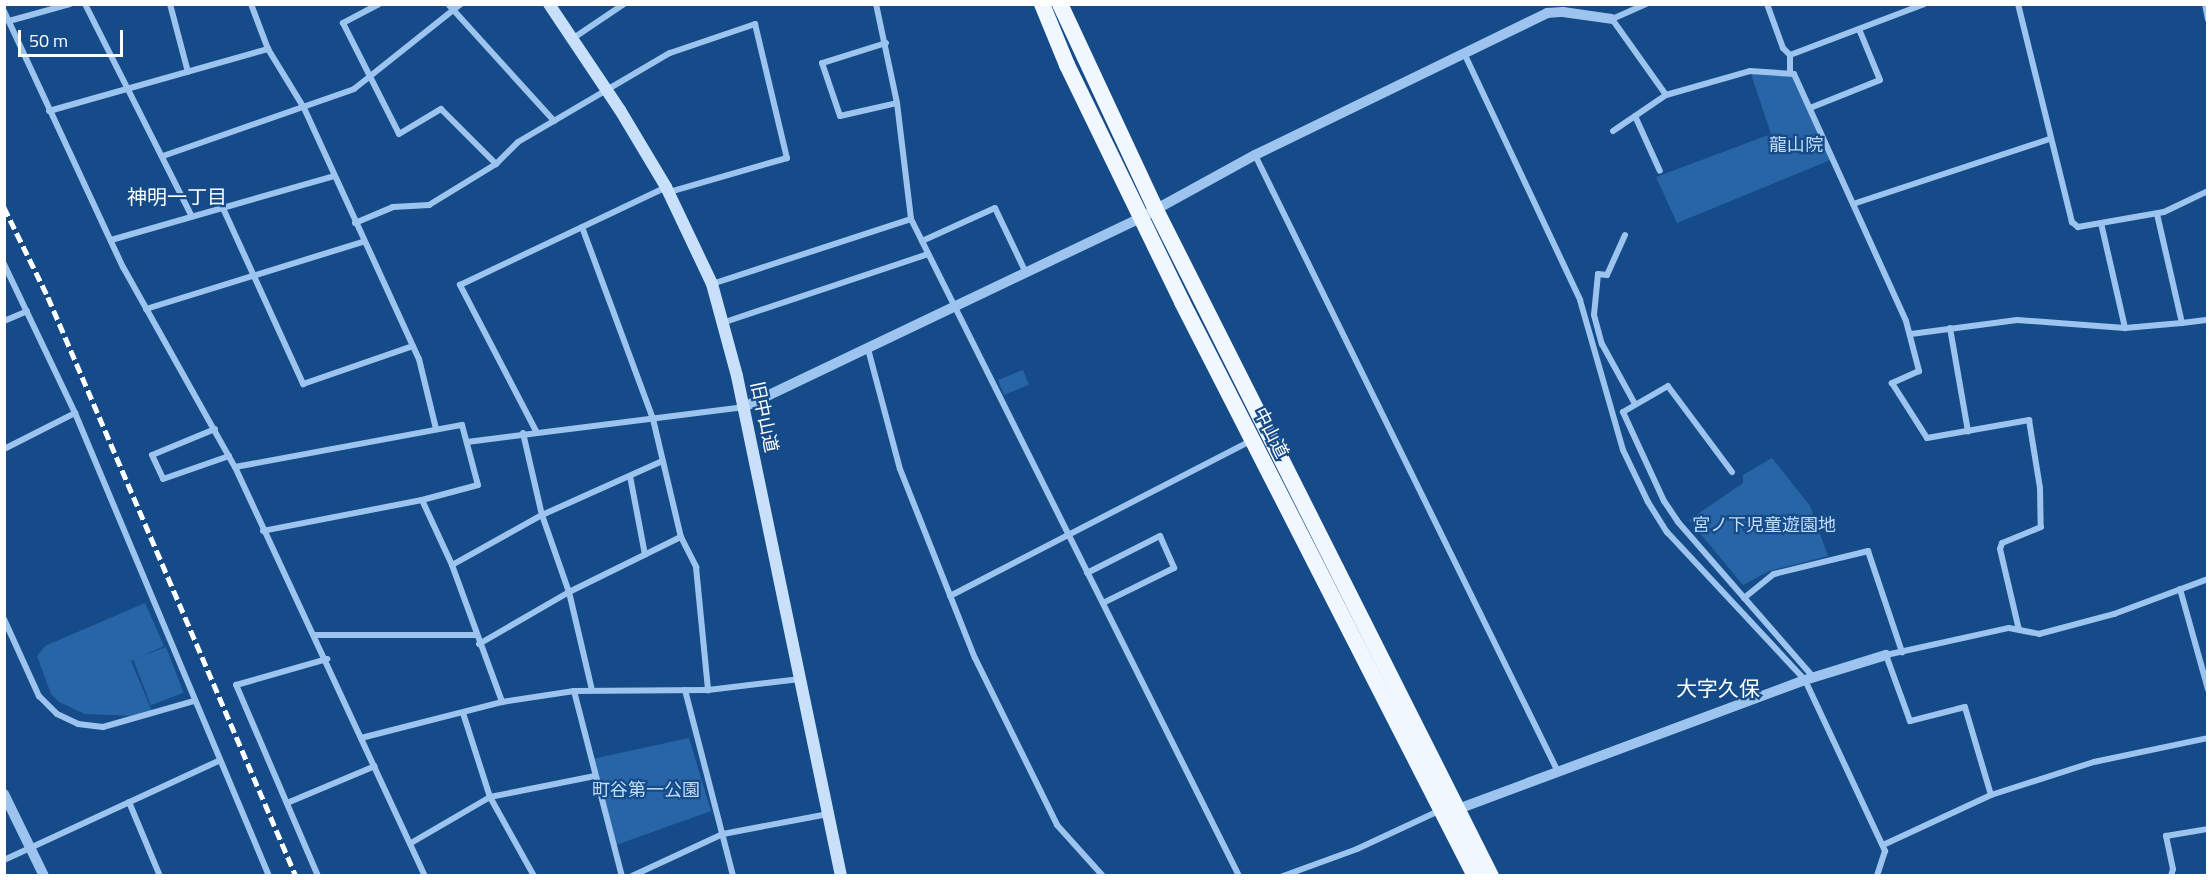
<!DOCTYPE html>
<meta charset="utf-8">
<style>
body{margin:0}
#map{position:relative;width:2212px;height:880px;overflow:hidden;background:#154b88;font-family:"Titillium Web","Noto Sans JP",sans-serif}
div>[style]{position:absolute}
.green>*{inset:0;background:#2865a7;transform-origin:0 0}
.minor>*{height:6px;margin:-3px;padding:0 3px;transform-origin:3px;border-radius:3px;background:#9cc4ef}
.tertiary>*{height:10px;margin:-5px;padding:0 5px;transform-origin:5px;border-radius:5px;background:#9cc4ef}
.secondary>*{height:12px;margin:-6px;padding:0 6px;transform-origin:6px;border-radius:6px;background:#c9e0fa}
.trunk>*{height:16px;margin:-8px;padding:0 8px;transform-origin:8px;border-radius:8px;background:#f1f7ff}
.rail>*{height:4.5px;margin-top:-2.25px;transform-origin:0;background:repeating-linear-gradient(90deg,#fff 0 10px,transparent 0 14.5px)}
span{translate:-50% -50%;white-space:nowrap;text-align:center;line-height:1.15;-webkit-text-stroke:4.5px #154b88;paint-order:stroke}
.park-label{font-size:18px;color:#c2ddfb}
.street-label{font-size:18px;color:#fff}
.neighbourhood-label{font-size:20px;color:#fff}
.quarter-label{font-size:21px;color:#fff}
.frame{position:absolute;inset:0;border:6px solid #fff;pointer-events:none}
.scale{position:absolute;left:18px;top:30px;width:105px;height:27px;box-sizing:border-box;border:3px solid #fff;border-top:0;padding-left:8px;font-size:18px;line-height:21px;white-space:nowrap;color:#fff;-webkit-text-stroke:4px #154b88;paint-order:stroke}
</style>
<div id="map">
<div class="green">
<i style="clip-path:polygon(1750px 71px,1790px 72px,1833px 159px,1677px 223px,1656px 177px,1771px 134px)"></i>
<i style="left:1023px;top:370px;width:16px;height:27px;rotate:68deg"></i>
<i style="clip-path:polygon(1772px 458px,1810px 506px,1828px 556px,1769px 571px,1743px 585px,1689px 520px,1743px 483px,1743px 475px)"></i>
<i style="clip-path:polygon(145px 603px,164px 646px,131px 661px,152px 711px,135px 716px,85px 714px,59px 702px,51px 694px,37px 656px,45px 646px)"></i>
<i style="left:166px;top:647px;width:49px;height:35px;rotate:69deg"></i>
<i style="clip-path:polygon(689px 738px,711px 811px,616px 845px,592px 759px)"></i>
</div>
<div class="minor">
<i style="left:85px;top:4px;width:236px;rotate:63.3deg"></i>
<i style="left:170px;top:4px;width:70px;rotate:75.2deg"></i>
<i style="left:251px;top:4px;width:48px;rotate:69.3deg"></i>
<i style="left:268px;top:49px;width:69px;rotate:58.6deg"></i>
<i style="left:304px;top:108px;width:276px;rotate:65.4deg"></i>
<i style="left:419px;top:359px;width:72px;rotate:76.3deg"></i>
<i style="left:379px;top:4px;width:41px;rotate:152.2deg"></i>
<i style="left:343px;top:23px;width:124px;rotate:63.2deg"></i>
<i style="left:399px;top:134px;width:49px;rotate:-30.8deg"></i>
<i style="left:441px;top:109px;width:78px;rotate:45deg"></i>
<i style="left:448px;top:4px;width:158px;rotate:47.8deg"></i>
<i style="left:876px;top:4px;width:101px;rotate:78deg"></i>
<i style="left:897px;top:103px;width:117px;rotate:83.1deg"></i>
<i style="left:911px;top:219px;width:734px;rotate:63.47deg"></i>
<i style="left:1646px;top:4px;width:37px;rotate:156deg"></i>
<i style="left:1612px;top:19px;width:93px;rotate:54.6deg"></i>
<i style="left:1666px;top:95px;width:87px;rotate:-15.9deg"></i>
<i style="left:1750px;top:71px;width:44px;rotate:3.9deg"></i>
<i style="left:1794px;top:74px;width:271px;rotate:65.6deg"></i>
<i style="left:1906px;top:321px;width:52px;rotate:75.4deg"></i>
<i style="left:1919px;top:371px;width:30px;rotate:156deg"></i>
<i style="left:1892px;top:383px;width:65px;rotate:57.5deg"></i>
<i style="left:1927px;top:438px;width:104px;rotate:-10deg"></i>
<i style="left:2029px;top:420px;width:69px;rotate:80.8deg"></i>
<i style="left:2040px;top:488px;width:39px;rotate:89deg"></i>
<i style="left:2041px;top:527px;width:42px;rotate:157.7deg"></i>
<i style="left:2002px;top:543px;width:6px;rotate:108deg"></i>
<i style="left:2000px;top:549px;width:83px;rotate:76.8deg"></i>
<i style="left:1767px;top:4px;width:47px;rotate:70deg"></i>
<i style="left:1783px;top:48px;width:10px;rotate:45deg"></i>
<i style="left:1790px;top:55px;width:17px;rotate:90deg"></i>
<i style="left:2018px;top:4px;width:225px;rotate:76.1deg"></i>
<i style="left:2072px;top:222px;width:8px;rotate:40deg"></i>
<i style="left:2078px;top:227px;width:87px;rotate:-9.9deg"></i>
<i style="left:2164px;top:212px;width:49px;rotate:-25.5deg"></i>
<i style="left:2205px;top:4px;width:16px;rotate:79deg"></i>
<i style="left:4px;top:11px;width:282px;rotate:65.1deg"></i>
<i style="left:123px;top:267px;width:229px;rotate:60.8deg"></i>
<i style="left:235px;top:467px;width:451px;rotate:65.1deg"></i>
<i style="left:9px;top:21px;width:63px;rotate:-15.6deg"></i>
<i style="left:572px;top:39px;width:63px;rotate:-33.9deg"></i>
<i style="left:886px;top:43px;width:67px;rotate:162.6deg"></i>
<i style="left:822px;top:63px;width:56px;rotate:71.2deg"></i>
<i style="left:840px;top:116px;width:58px;rotate:-12.8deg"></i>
<i style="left:1464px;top:53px;width:273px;rotate:64.8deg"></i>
<i style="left:1580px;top:300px;width:156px;rotate:74deg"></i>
<i style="left:1623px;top:450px;width:58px;rotate:64.3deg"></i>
<i style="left:1648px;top:502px;width:36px;rotate:58deg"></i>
<i style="left:1667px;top:532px;width:202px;rotate:47deg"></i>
<i style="left:1805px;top:680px;width:189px;rotate:64.9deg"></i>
<i style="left:1885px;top:851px;width:26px;rotate:108deg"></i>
<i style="left:1790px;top:55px;width:143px;rotate:-20.8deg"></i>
<i style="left:1810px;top:108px;width:75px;rotate:-21.8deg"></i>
<i style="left:1880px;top:80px;width:55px;rotate:-112.4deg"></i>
<i style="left:49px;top:111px;width:228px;rotate:-15.8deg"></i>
<i style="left:1635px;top:116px;width:60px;rotate:65.6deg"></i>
<i style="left:1613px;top:131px;width:64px;rotate:-34.2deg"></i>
<i style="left:1255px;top:155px;width:687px;rotate:63.84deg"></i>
<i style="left:163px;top:156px;width:202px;rotate:-19.3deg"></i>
<i style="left:354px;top:89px;width:137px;rotate:-38.5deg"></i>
<i style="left:1853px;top:204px;width:207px;rotate:-18.3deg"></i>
<i style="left:222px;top:206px;width:196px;rotate:65.5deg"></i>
<i style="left:303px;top:384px;width:116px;rotate:-19.1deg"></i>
<i style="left:2157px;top:214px;width:112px;rotate:77.1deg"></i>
<i style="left:2182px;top:323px;width:26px;rotate:-7deg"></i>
<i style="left:355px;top:223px;width:41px;rotate:-22.8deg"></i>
<i style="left:393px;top:207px;width:36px;rotate:-3deg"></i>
<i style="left:429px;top:205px;width:79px;rotate:-31.5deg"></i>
<i style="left:496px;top:164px;width:31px;rotate:-45deg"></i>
<i style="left:518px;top:142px;width:176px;rotate:-30.4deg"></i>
<i style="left:670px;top:53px;width:90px;rotate:-18.8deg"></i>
<i style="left:755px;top:24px;width:138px;rotate:76.6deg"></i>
<i style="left:787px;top:158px;width:123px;rotate:163.9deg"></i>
<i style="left:2101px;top:223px;width:108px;rotate:77.1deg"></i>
<i style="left:582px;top:227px;width:205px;rotate:69.7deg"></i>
<i style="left:653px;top:419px;width:121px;rotate:76.7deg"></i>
<i style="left:681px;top:537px;width:34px;rotate:63deg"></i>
<i style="left:696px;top:567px;width:124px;rotate:84.4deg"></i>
<i style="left:1625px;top:235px;width:44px;rotate:114.2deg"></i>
<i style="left:1607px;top:275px;width:9px;rotate:-174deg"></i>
<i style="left:1598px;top:274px;width:41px;rotate:95.6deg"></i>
<i style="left:1594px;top:315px;width:30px;rotate:75deg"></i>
<i style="left:1602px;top:344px;width:68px;rotate:61.2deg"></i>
<i style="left:111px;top:240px;width:232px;rotate:-16deg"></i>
<i style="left:922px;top:241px;width:80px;rotate:-24.3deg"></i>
<i style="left:995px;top:208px;width:72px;rotate:64.5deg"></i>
<i style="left:4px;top:264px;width:165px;rotate:64.5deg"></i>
<i style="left:75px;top:413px;width:502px;rotate:67.27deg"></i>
<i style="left:712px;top:284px;width:209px;rotate:-18.1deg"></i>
<i style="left:146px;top:309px;width:227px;rotate:-17.2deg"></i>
<i style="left:4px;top:321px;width:25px;rotate:-23deg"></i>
<i style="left:722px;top:323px;width:217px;rotate:-18.5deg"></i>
<i style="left:1950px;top:328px;width:105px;rotate:80.1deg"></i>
<i style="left:1911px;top:334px;width:107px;rotate:-7.5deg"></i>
<i style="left:2017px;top:320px;width:108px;rotate:4.2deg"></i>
<i style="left:2125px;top:328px;width:57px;rotate:-5deg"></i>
<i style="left:868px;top:349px;width:124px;rotate:75.1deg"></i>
<i style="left:900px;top:469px;width:203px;rotate:68.4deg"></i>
<i style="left:975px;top:658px;width:186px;rotate:63.8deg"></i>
<i style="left:1057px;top:825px;width:69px;rotate:48deg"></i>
<i style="left:215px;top:429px;width:68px;rotate:157.6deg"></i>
<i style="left:152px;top:455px;width:26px;rotate:65deg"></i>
<i style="left:163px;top:479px;width:70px;rotate:-19.2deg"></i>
<i style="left:536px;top:431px;width:165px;rotate:-117.5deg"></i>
<i style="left:460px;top:285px;width:228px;rotate:-25.4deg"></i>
<i style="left:523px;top:433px;width:84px;rotate:77deg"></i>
<i style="left:542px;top:515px;width:82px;rotate:70.7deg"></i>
<i style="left:569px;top:592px;width:101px;rotate:76.8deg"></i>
<i style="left:467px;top:442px;width:278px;rotate:-7.2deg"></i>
<i style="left:4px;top:449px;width:80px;rotate:-26.9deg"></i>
<i style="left:235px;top:467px;width:231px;rotate:-10.5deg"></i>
<i style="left:462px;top:425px;width:62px;rotate:75.1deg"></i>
<i style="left:478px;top:485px;width:58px;rotate:165deg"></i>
<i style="left:422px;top:500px;width:162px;rotate:169deg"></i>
<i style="left:1732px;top:472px;width:107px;rotate:-126.7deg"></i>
<i style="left:1668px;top:386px;width:52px;rotate:150deg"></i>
<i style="left:1623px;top:412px;width:98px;rotate:65.3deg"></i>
<i style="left:1664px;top:501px;width:25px;rotate:56deg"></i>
<i style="left:1678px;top:522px;width:206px;rotate:48.9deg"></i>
<i style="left:630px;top:476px;width:80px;rotate:79.2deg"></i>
<i style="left:422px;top:500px;width:72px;rotate:65.2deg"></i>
<i style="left:452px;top:565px;width:146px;rotate:69.9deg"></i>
<i style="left:452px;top:565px;width:103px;rotate:-29.1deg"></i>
<i style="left:542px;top:515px;width:132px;rotate:-24.2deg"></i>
<i style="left:1087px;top:573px;width:82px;rotate:-26.9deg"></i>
<i style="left:1160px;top:536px;width:35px;rotate:66deg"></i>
<i style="left:1174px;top:568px;width:79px;rotate:153.8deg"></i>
<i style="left:2180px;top:589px;width:104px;rotate:74.4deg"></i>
<i style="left:950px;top:596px;width:340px;rotate:-27.3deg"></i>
<i style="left:1744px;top:598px;width:38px;rotate:-39deg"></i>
<i style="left:1774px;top:574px;width:97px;rotate:-13.7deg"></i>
<i style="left:1868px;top:551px;width:107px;rotate:71.4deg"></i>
<i style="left:4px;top:619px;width:85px;rotate:65.6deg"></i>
<i style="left:39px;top:696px;width:25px;rotate:45deg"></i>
<i style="left:57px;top:714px;width:23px;rotate:25deg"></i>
<i style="left:78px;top:724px;width:25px;rotate:7deg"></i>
<i style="left:103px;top:727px;width:95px;rotate:-15.9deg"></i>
<i style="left:315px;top:635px;width:161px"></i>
<i style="left:479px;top:644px;width:104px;rotate:-30deg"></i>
<i style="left:569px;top:592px;width:125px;rotate:-26.2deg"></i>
<i style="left:685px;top:690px;width:192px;rotate:75.5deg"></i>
<i style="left:574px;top:691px;width:191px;rotate:75.5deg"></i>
<i style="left:463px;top:713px;width:88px;rotate:72.2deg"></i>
<i style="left:490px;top:797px;width:90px;rotate:60.9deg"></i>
<i style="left:361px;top:738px;width:146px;rotate:-14.3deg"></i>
<i style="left:502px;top:702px;width:73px;rotate:-8.7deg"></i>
<i style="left:574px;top:691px;width:134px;rotate:-0.4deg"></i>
<i style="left:708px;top:690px;width:93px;rotate:-6.8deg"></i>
<i style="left:1991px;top:795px;width:92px;rotate:-106.5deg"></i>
<i style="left:1965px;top:707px;width:57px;rotate:165.7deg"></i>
<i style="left:1910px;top:721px;width:70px;rotate:-110deg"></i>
<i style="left:1886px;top:655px;width:126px;rotate:-12.4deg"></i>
<i style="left:2009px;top:628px;width:31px;rotate:11deg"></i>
<i style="left:2039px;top:634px;width:78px;rotate:-14.9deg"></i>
<i style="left:2114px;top:614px;width:100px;rotate:-20.4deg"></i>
<i style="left:129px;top:802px;width:80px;rotate:67.3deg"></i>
<i style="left:287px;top:803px;width:95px;rotate:-22.8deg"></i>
<i style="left:411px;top:843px;width:91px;rotate:-30.2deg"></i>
<i style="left:490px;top:797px;width:107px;rotate:-11.3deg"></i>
<i style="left:1883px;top:845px;width:119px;rotate:-24.8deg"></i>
<i style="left:1991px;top:795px;width:108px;rotate:-17.8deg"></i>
<i style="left:2094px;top:762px;width:116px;rotate:-11.9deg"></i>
<i style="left:4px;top:860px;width:238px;rotate:-24.8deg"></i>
<i style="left:318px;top:876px;width:208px;rotate:-113.2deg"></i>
<i style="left:236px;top:685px;width:95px;rotate:-15.9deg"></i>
<i style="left:632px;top:876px;width:100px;rotate:-24.8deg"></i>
<i style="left:723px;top:834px;width:107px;rotate:-10.8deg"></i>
<i style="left:1283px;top:876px;width:79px;rotate:-20deg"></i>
<i style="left:1357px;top:849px;width:93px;rotate:-24.9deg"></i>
<i style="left:2171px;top:876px;width:7px;rotate:-74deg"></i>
<i style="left:2173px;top:869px;width:34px;rotate:-102deg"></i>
<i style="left:2166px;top:836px;width:43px;rotate:-9.5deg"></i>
</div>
<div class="tertiary">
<i style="left:744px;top:407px;width:441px;rotate:-25.5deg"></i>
<i style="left:1142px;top:217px;width:129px;rotate:-28.8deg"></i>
<i style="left:1255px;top:155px;width:325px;rotate:-25.9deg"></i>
<i style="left:1547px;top:13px;width:16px;rotate:-4deg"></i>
<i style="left:1563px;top:12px;width:49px;rotate:8.1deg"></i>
<i style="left:4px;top:794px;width:91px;rotate:64deg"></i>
<i style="left:1458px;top:809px;width:370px;rotate:-20.4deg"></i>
<i style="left:1805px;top:680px;width:85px;rotate:-17.2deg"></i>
</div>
<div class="secondary">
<i style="left:549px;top:4px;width:128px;rotate:56.2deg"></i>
<i style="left:620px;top:110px;width:90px;rotate:59.1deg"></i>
<i style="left:666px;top:187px;width:107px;rotate:64.6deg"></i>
<i style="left:712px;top:284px;width:95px;rotate:74.8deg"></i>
<i style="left:737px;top:376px;width:511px;rotate:78.25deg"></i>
</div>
<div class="trunk">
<i style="left:1042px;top:4px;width:66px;rotate:67.7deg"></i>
<i style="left:1067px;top:65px;width:263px;rotate:64.1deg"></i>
<i style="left:1182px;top:302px;width:644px;rotate:62.96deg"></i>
<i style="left:1060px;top:4px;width:225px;rotate:65deg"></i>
<i style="left:1155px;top:208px;width:748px;rotate:63.3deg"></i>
</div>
<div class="rail">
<i style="left:4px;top:207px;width:100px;rotate:63.9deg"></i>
<i style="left:48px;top:297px;width:630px;rotate:66.81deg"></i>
</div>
<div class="park-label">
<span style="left:1796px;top:145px">龍山院</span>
<span style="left:1764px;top:525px">宮ノ下児童遊園地</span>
<span style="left:646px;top:790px">町谷第一公園</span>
</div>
<div class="street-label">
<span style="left:764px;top:417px;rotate:78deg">旧中山道</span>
<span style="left:1271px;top:433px;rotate:63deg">中山道</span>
</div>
<div class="neighbourhood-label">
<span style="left:177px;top:196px">神明一丁目</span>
</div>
<div class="quarter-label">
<span style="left:1718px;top:688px">大字久保</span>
</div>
<div class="frame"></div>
<div class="scale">50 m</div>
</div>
